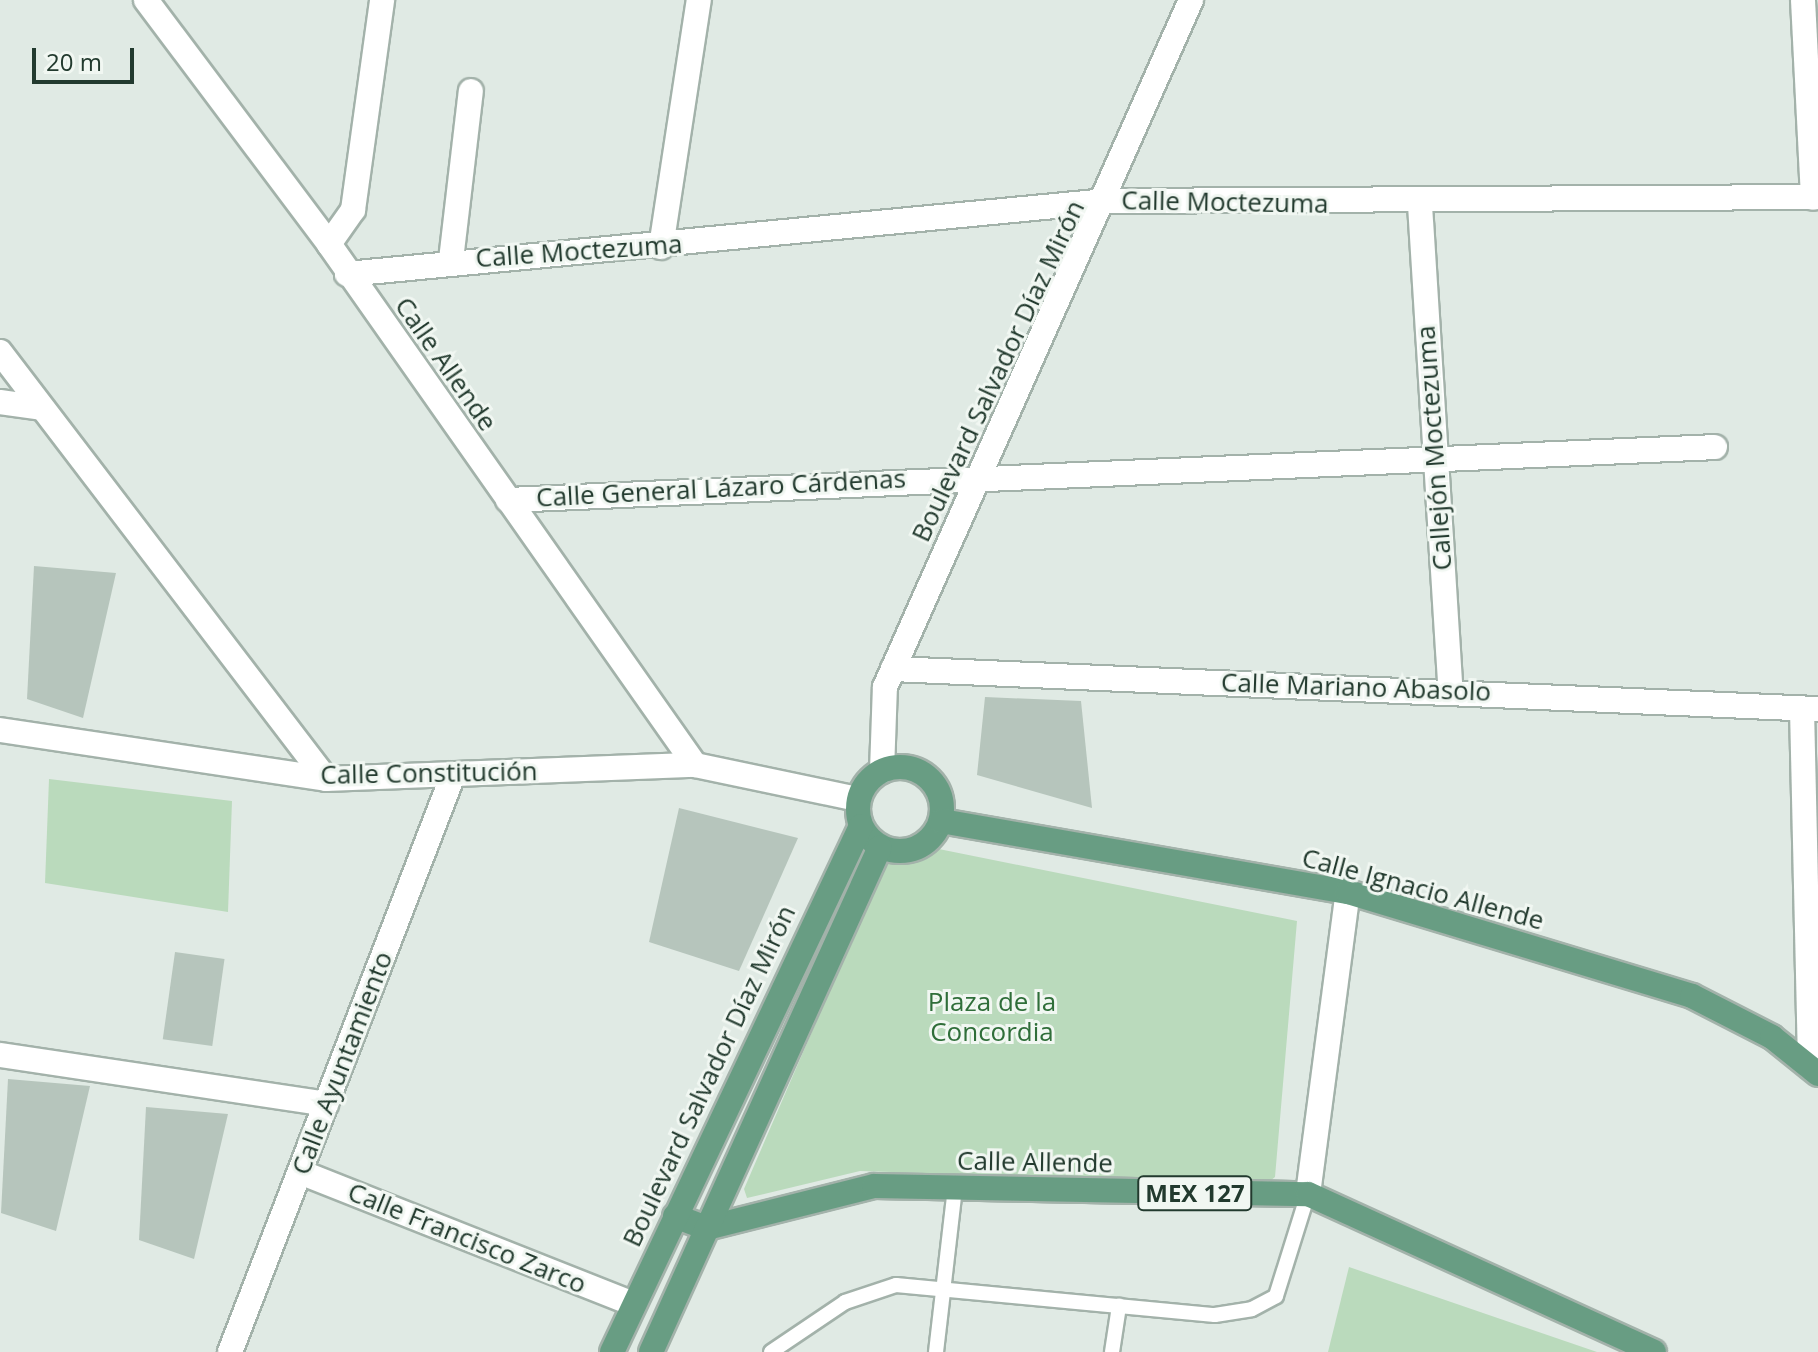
<!DOCTYPE html>
<meta charset="utf-8">
<style>
body{margin:0}
#map{position:relative;width:1818px;height:1352px;overflow:hidden;background:#e0eae4;font-family:"Open Sans",sans-serif}
div>[style]{position:absolute}
.green>*{inset:0;background:#badabc}
.building>*{inset:0;background:#b6c5bc;transform-origin:0 0}
.roads{filter:drop-shadow(2px 0 #a3b2aa) drop-shadow(-2px 0 #a3b2aa) drop-shadow(0 2px #a3b2aa) drop-shadow(0 -2px #a3b2aa)}
.lane>*{height:14px;margin:-7px;padding:0 7px;transform-origin:7px;border-radius:7px;background:#fff}
.street>*{height:24px;margin:-12px;padding:0 12px;transform-origin:12px;border-radius:12px;background:#fff}
.primary>*{height:24px;margin:-12px;padding:0 12px;transform-origin:12px;border-radius:12px;background:#689d83}
.primary>.ring{margin:-12px;padding:0;box-sizing:content-box;background:none;border:24px solid #689d83;border-radius:50%}
span{translate:-50% -50%;white-space:nowrap;text-align:center;line-height:1.15;-webkit-text-stroke:6px #f1f7f2;paint-order:stroke}
.shield-label span{padding:2px 6px;background:#f1f7f2;border:2px solid;border-radius:6px;-webkit-text-stroke-width:0}
.shield-label{font-size:24px;color:#223a2e;font-weight:700}
.street-label{font-size:26px;color:#223a2e}
.park-label{font-size:26px;color:#2f6e39}
.scale{position:absolute;left:32px;top:48px;width:102px;height:36px;box-sizing:border-box;border:4px solid #223a2e;border-top:0;padding-left:10px;font-size:24px;line-height:28px;white-space:nowrap;color:#223a2e;-webkit-text-stroke:6px #f1f7f2;paint-order:stroke}
</style>
<div id="map">
<div class="green">
<i style="clip-path:polygon(49px 779px,232px 801px,228px 912px,45px 883px)"></i>
<i style="clip-path:polygon(914px 844px,1297px 921px,1275px 1177px,1266px 1184px,860px 1171px,747px 1198px,744px 1189px,887px 858px)"></i>
<i style="clip-path:polygon(1349px 1267px,1597px 1352px,1328px 1352px)"></i>
</div>
<div class="building">
<i style="clip-path:polygon(34px 566px,116px 573px,83px 718px,27px 699px)"></i>
<i style="clip-path:polygon(985px 697px,1081px 701px,1092px 808px,977px 775px)"></i>
<i style="clip-path:polygon(679px 808px,798px 838px,739px 971px,649px 942px)"></i>
<i style="left:175px;top:952px;width:50px;height:88px;rotate:8deg"></i>
<i style="clip-path:polygon(8px 1079px,90px 1086px,56px 1231px,1px 1213px)"></i>
<i style="clip-path:polygon(146px 1107px,228px 1114px,194px 1259px,139px 1240px)"></i>
</div>
<div class="roads">
<div class="lane">
<i style="left:771px;top:1352px;width:89px;rotate:-34deg"></i>
<i style="left:845px;top:1302px;width:54px;rotate:-18.4deg"></i>
<i style="left:896px;top:1285px;width:320px;rotate:5.4deg"></i>
<i style="left:1215px;top:1315px;width:37px;rotate:-9deg"></i>
<i style="left:1252px;top:1309px;width:27px;rotate:-28deg"></i>
<i style="left:1276px;top:1296px;width:107px;rotate:-72.6deg"></i>
<i style="left:936px;top:1352px;width:165px;rotate:-83.4deg"></i>
<i style="left:1112px;top:1352px;width:47px;rotate:-81.3deg"></i>
</div>
<div class="street">
<i style="left:146px;top:0;width:305px;rotate:53.1deg"></i>
<i style="left:329px;top:244px;width:637px;rotate:54.91deg"></i>
<i style="left:1803px;top:0;width:198px;rotate:87.1deg"></i>
<i style="left:1420px;top:205px;width:487px;rotate:86.4deg"></i>
<i style="left:329px;top:244px;width:42px;rotate:-54.8deg"></i>
<i style="left:353px;top:210px;width:212px;rotate:-82.1deg"></i>
<i style="left:661px;top:247px;width:250px;rotate:-81.3deg"></i>
<i style="left:451px;top:260px;width:170px;rotate:-83.3deg"></i>
<i style="left:347px;top:274px;width:763px;rotate:-5.49deg"></i>
<i style="left:1106px;top:201px;width:712px;rotate:-0.32deg"></i>
<i style="left:0;top:352px;width:537px;rotate:52.64deg"></i>
<i style="left:0;top:402px;width:42px;rotate:8.1deg"></i>
<i style="left:508px;top:500px;width:1208px;rotate:-2.51deg"></i>
<i style="left:893px;top:669px;width:926px;rotate:2.48deg"></i>
<i style="left:1802px;top:709px;width:358px;rotate:88.7deg"></i>
<i style="left:0;top:730px;width:330px;rotate:8.5deg"></i>
<i style="left:326px;top:779px;width:369px;rotate:-2.2deg"></i>
<i style="left:695px;top:765px;width:167px;rotate:11.8deg"></i>
<i style="left:882px;top:771px;width:84px;rotate:-88deg"></i>
<i style="left:885px;top:687px;width:752px;rotate:-65.99deg"></i>
<i style="left:0;top:1055px;width:330px;rotate:8.5deg"></i>
<i style="left:300px;top:1172px;width:359px;rotate:21.6deg"></i>
<i style="left:1308px;top:1194px;width:305px;rotate:-82.5deg"></i>
<i style="left:230px;top:1352px;width:619px;rotate:-68.87deg"></i>
</div>
<div class="primary">
<i class="ring" style="left:858px;top:767px;width:60px;height:60px"></i>
<i style="left:941px;top:821px;width:413px;rotate:9.9deg"></i>
<i style="left:1348px;top:892px;width:359px;rotate:16.8deg"></i>
<i style="left:1692px;top:996px;width:90px;rotate:27.1deg"></i>
<i style="left:1772px;top:1037px;width:59px;rotate:38.8deg"></i>
<i style="left:675px;top:1216px;width:34px;rotate:21deg"></i>
<i style="left:707px;top:1228px;width:172px;rotate:-14.1deg"></i>
<i style="left:874px;top:1186px;width:434px;rotate:1.1deg"></i>
<i style="left:1308px;top:1194px;width:380px;rotate:24.5deg"></i>
<i style="left:612px;top:1352px;width:582px;rotate:-64.67deg"></i>
<i style="left:651px;top:1352px;width:554px;rotate:-65.61deg"></i>
</div>
</div>
<div class="shield-label">
<span style="left:1195px;top:1193px">MEX 127</span>
</div>
<div class="street-label">
<span style="left:1225px;top:202px;rotate:1deg">Calle Moctezuma</span>
<span style="left:579px;top:251px;rotate:-4deg">Calle Moctezuma</span>
<span style="left:446px;top:364px;rotate:55deg">Calle Allende</span>
<span style="left:998px;top:371px;rotate:-65deg">Boulevard Salvador Díaz Mirón</span>
<span style="left:1434px;top:448px;rotate:-94deg">Callejón Moctezuma</span>
<span style="left:721px;top:488px;rotate:-3deg">Calle General Lázaro Cárdenas</span>
<span style="left:1356px;top:687px;rotate:2deg">Calle Mariano Abasolo</span>
<span style="left:429px;top:773px;rotate:-1deg">Calle Constitución</span>
<span style="left:1423px;top:889px;rotate:15deg">Calle Ignacio Allende</span>
<span style="left:342px;top:1063px;rotate:-69deg">Calle Ayuntamiento</span>
<span style="left:709px;top:1076px;rotate:-65deg">Boulevard Salvador Díaz Mirón</span>
<span style="left:1035px;top:1162px;rotate:1deg">Calle Allende</span>
<span style="left:467px;top:1238px;rotate:22deg">Calle Francisco Zarco</span>
</div>
<div class="park-label">
<span style="left:992px;top:1017px">Plaza de la<br>Concordia</span>
</div>
<div class="scale">20 m</div>
</div>
